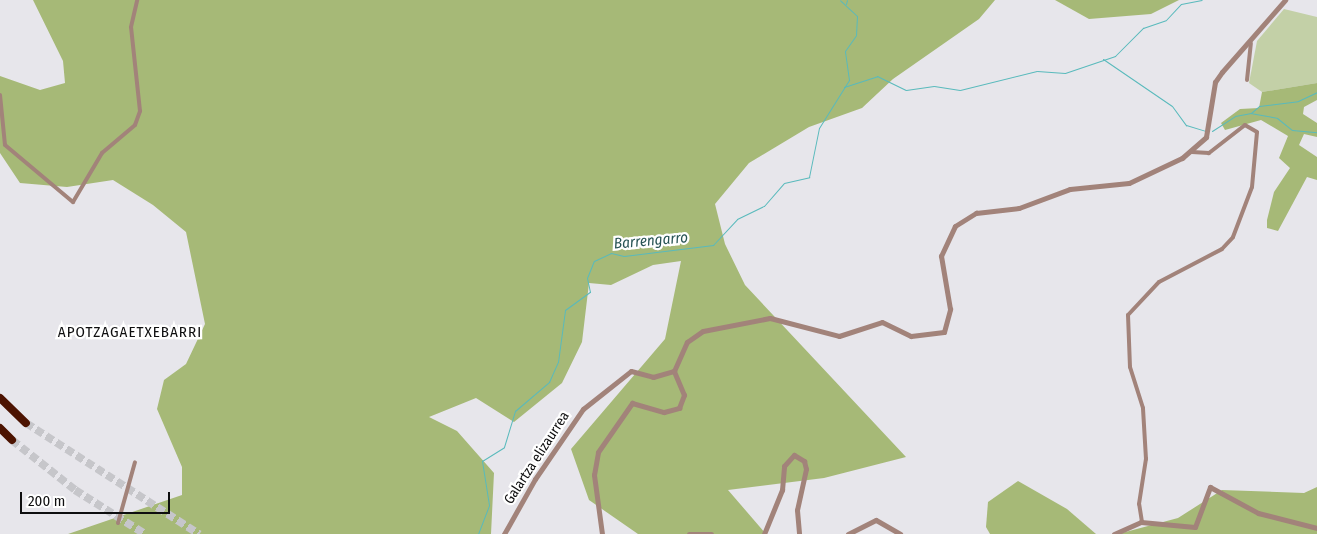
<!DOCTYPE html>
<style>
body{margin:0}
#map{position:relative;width:1317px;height:534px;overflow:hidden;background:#e7e6eb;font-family:"Fira Sans Condensed",sans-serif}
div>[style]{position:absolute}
.green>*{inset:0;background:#c3d0a7}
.forest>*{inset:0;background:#a6b977}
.stream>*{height:1px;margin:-0.5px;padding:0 0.5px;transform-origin:0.5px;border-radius:0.5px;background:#59babc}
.motorway-tunnel>*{height:8px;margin-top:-4px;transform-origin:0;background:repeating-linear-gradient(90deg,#c6c6ca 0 8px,transparent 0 12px)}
.minor>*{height:4px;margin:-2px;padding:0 2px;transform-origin:2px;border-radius:2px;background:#a2837a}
.tertiary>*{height:5px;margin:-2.5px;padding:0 2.5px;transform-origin:2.5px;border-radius:2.5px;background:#a2837a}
.motorway>*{height:8px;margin:-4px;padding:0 4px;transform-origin:4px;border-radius:4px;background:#4c1301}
span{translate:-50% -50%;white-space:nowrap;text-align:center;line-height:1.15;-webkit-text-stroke:4.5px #fff;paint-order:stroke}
.street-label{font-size:14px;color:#0e0e0f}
.water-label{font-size:15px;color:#275354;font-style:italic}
.neighbourhood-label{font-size:15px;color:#0e0e0f;letter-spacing:1px}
.scale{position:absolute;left:20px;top:492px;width:150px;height:22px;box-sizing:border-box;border:2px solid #0e0e0f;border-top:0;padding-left:6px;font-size:15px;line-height:18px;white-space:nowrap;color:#0e0e0f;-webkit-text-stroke:4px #fff;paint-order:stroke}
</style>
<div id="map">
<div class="green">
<i style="clip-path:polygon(1284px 9px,1317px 17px,1317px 83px,1262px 92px,1249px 83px,1257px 41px)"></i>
</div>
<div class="forest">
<i style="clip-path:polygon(33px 0,995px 0,979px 19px,893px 79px,862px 108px,809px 127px,749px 163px,715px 204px,725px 244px,745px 285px,906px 457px,824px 478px,728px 490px,766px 534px,638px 534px,589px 500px,571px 449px,665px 339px,681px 261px,653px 265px,611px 285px,589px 283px,582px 342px,562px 383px,514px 422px,476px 398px,429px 417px,457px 431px,494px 473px,491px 534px,68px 534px,182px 495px,182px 467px,157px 409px,164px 380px,186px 364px,205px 324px,186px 232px,153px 205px,113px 180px,67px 187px,20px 183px,0 153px,0 76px,40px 90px,65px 83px,63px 61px)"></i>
<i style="clip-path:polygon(1055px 0,1179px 0,1151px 14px,1089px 19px)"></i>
<i style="clip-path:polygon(1317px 83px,1317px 100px,1304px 107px,1303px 114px,1317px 123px,1317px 137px,1304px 134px,1299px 145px,1317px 157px,1317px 180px,1307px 177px,1278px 231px,1267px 228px,1267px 220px,1274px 192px,1290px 168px,1279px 158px,1288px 136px,1261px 120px,1225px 130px,1221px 123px,1240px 109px,1259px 108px,1262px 92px)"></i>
<i style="clip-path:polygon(1018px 481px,1067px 509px,1096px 534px,990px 534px,986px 527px,988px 502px)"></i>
<i style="clip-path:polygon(1317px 487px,1317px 534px,1118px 534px,1178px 518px,1222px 490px,1304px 493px)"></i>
</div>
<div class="stream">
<i style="left:846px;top:4px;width:4px;rotate:-76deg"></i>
<i style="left:1103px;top:59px;width:83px;rotate:34.3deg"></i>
<i style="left:1172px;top:106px;width:24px;rotate:54deg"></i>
<i style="left:1186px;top:125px;width:21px;rotate:17deg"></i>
<i style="left:844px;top:87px;width:35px;rotate:-18deg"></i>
<i style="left:877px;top:76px;width:32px;rotate:26deg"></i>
<i style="left:906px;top:90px;width:28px;rotate:-8deg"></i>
<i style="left:934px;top:86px;width:26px;rotate:9deg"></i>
<i style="left:960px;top:90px;width:79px;rotate:-13.9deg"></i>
<i style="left:1037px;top:71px;width:28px;rotate:4deg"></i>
<i style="left:1065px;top:73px;width:53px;rotate:-18.8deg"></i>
<i style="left:1115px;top:56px;width:40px;rotate:-45deg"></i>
<i style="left:1143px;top:28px;width:24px;rotate:-19deg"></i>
<i style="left:1166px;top:20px;width:22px;rotate:-47deg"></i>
<i style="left:1181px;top:4px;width:21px;rotate:-11deg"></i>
<i style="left:1251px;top:113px;width:11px;rotate:-41deg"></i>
<i style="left:1259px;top:106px;width:39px;rotate:-7deg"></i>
<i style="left:1298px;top:101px;width:21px;rotate:-25deg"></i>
<i style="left:1212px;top:131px;width:27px;rotate:-33deg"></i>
<i style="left:1235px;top:116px;width:15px;rotate:-11deg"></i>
<i style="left:1250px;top:113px;width:27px;rotate:10deg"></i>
<i style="left:1277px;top:118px;width:19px;rotate:39deg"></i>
<i style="left:1292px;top:130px;width:25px;rotate:5deg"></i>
<i style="left:478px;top:534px;width:31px;rotate:-69deg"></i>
<i style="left:489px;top:505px;width:45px;rotate:-99deg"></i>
<i style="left:482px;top:461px;width:26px;rotate:-32deg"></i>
<i style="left:504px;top:447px;width:38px;rotate:-73deg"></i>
<i style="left:515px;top:411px;width:45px;rotate:-40.5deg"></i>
<i style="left:549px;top:382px;width:22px;rotate:-66deg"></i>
<i style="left:558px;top:362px;width:52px;rotate:-82.3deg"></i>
<i style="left:565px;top:310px;width:31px;rotate:-36deg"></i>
<i style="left:590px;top:292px;width:14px;rotate:-102deg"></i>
<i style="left:587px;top:278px;width:18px;rotate:-68deg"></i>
<i style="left:594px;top:261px;width:19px;rotate:-25deg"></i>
<i style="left:611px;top:253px;width:13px;rotate:13deg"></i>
<i style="left:624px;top:256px;width:90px;rotate:-7deg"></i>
<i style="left:713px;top:245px;width:35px;rotate:-47deg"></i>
<i style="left:737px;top:219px;width:30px;rotate:-26deg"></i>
<i style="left:764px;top:206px;width:30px;rotate:-49deg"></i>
<i style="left:784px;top:183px;width:26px;rotate:-13deg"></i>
<i style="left:809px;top:177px;width:50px;rotate:-78.5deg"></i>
<i style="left:819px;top:128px;width:57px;rotate:-58deg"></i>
<i style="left:849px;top:80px;width:29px;rotate:-98deg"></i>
<i style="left:845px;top:51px;width:19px;rotate:-55deg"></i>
<i style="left:856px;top:35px;width:19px;rotate:-87deg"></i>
<i style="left:857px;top:16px;width:23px;rotate:-137deg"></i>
</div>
<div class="motorway-tunnel">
<i style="left:26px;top:423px;width:206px;rotate:32.7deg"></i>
<i style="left:12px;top:440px;width:80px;rotate:38.4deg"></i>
<i style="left:75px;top:490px;width:83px;rotate:32.2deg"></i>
</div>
<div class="minor">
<i style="left:1247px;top:80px;width:37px;rotate:-84deg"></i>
<i style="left:0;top:95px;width:50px;rotate:84.3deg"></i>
<i style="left:5px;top:145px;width:89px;rotate:40deg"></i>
<i style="left:73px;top:202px;width:57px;rotate:-59.4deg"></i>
<i style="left:102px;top:153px;width:43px;rotate:-40.3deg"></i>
<i style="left:135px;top:125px;width:15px;rotate:-70deg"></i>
<i style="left:140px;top:111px;width:84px;rotate:-96.1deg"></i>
<i style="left:131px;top:27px;width:28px;rotate:-77deg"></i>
<i style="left:1142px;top:522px;width:18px;rotate:-99deg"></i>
<i style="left:1139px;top:504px;width:46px;rotate:-81.2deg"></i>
<i style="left:1146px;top:459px;width:51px;rotate:-93.4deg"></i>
<i style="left:1143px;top:408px;width:43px;rotate:-107.6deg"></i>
<i style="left:1130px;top:367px;width:52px;rotate:-92.2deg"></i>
<i style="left:1128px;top:315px;width:45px;rotate:-46.8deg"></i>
<i style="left:1159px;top:282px;width:71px;rotate:-27.6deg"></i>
<i style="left:1222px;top:249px;width:16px;rotate:-47deg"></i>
<i style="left:1233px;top:237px;width:53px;rotate:-69.2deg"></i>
<i style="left:1252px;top:187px;width:55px;rotate:-84.8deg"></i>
<i style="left:1257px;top:132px;width:14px;rotate:-150deg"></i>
<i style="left:1245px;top:125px;width:46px;rotate:142.1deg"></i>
<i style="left:1209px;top:153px;width:17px;rotate:-177deg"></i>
<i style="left:118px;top:523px;width:63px;rotate:-74.4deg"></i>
</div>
<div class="tertiary">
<i style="left:504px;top:534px;width:63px;rotate:-60.6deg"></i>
<i style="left:535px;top:479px;width:85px;rotate:-55.6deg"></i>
<i style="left:583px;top:409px;width:61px;rotate:-38.4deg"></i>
<i style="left:631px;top:371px;width:23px;rotate:15deg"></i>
<i style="left:653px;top:377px;width:22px;rotate:-16deg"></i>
<i style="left:674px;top:371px;width:32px;rotate:-66deg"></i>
<i style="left:687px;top:342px;width:19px;rotate:-35deg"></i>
<i style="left:703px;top:331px;width:68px;rotate:-11deg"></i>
<i style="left:770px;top:318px;width:71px;rotate:14.6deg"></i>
<i style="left:839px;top:336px;width:45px;rotate:-18deg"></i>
<i style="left:882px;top:322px;width:32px;rotate:26deg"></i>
<i style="left:911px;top:336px;width:33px;rotate:-7deg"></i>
<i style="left:944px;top:332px;width:24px;rotate:-75deg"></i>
<i style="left:950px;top:309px;width:54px;rotate:-99.6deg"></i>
<i style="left:941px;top:256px;width:33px;rotate:-65deg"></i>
<i style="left:955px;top:226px;width:25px;rotate:-32deg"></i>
<i style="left:976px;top:213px;width:43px;rotate:-6.6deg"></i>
<i style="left:1019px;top:208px;width:54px;rotate:-20.4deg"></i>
<i style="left:1070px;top:189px;width:59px;rotate:-5.8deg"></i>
<i style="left:1129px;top:183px;width:59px;rotate:-25.3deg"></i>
<i style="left:1182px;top:158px;width:32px;rotate:-41deg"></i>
<i style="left:1206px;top:137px;width:56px;rotate:-80.7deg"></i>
<i style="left:1215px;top:82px;width:12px;rotate:-55deg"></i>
<i style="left:1222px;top:72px;width:96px;rotate:-48.8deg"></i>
<i style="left:602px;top:534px;width:60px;rotate:-97.7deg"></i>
<i style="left:594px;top:475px;width:23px;rotate:-80deg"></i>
<i style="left:598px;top:452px;width:60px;rotate:-55.2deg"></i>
<i style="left:632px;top:403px;width:33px;rotate:16deg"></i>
<i style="left:664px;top:412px;width:16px;rotate:-15deg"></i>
<i style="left:679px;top:408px;width:14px;rotate:-69deg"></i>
<i style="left:684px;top:395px;width:26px;rotate:-113deg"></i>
<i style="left:689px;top:534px;width:22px"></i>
<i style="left:764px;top:534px;width:48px;rotate:-67.8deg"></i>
<i style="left:782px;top:490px;width:24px;rotate:-85deg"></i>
<i style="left:784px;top:466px;width:15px;rotate:-48deg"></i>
<i style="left:794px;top:455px;width:12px;rotate:31deg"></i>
<i style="left:804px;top:461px;width:8px;rotate:76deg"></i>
<i style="left:806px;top:469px;width:42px;rotate:102.4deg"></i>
<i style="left:797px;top:510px;width:24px;rotate:85deg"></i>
<i style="left:848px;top:534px;width:31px;rotate:-27deg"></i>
<i style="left:876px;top:520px;width:28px;rotate:30deg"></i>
<i style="left:1114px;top:534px;width:30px;rotate:-24deg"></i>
<i style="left:1141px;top:522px;width:54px;rotate:5.3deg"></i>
<i style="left:1195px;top:527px;width:43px;rotate:-69.4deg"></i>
<i style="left:1210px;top:487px;width:55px;rotate:28.4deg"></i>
<i style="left:1258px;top:513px;width:61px;rotate:14.3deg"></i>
</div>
<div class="motorway">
<i style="left:0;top:398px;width:36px;rotate:44deg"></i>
<i style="left:0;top:428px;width:17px;rotate:45deg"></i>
</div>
<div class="street-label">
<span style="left:537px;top:458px;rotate:-57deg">Galartza elizaurrea</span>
</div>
<div class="water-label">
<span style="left:651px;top:241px;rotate:-5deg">Barrengarro</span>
</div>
<div class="neighbourhood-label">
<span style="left:130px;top:333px">APOTZAGAETXEBARRI</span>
</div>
<div class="scale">200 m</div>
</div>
